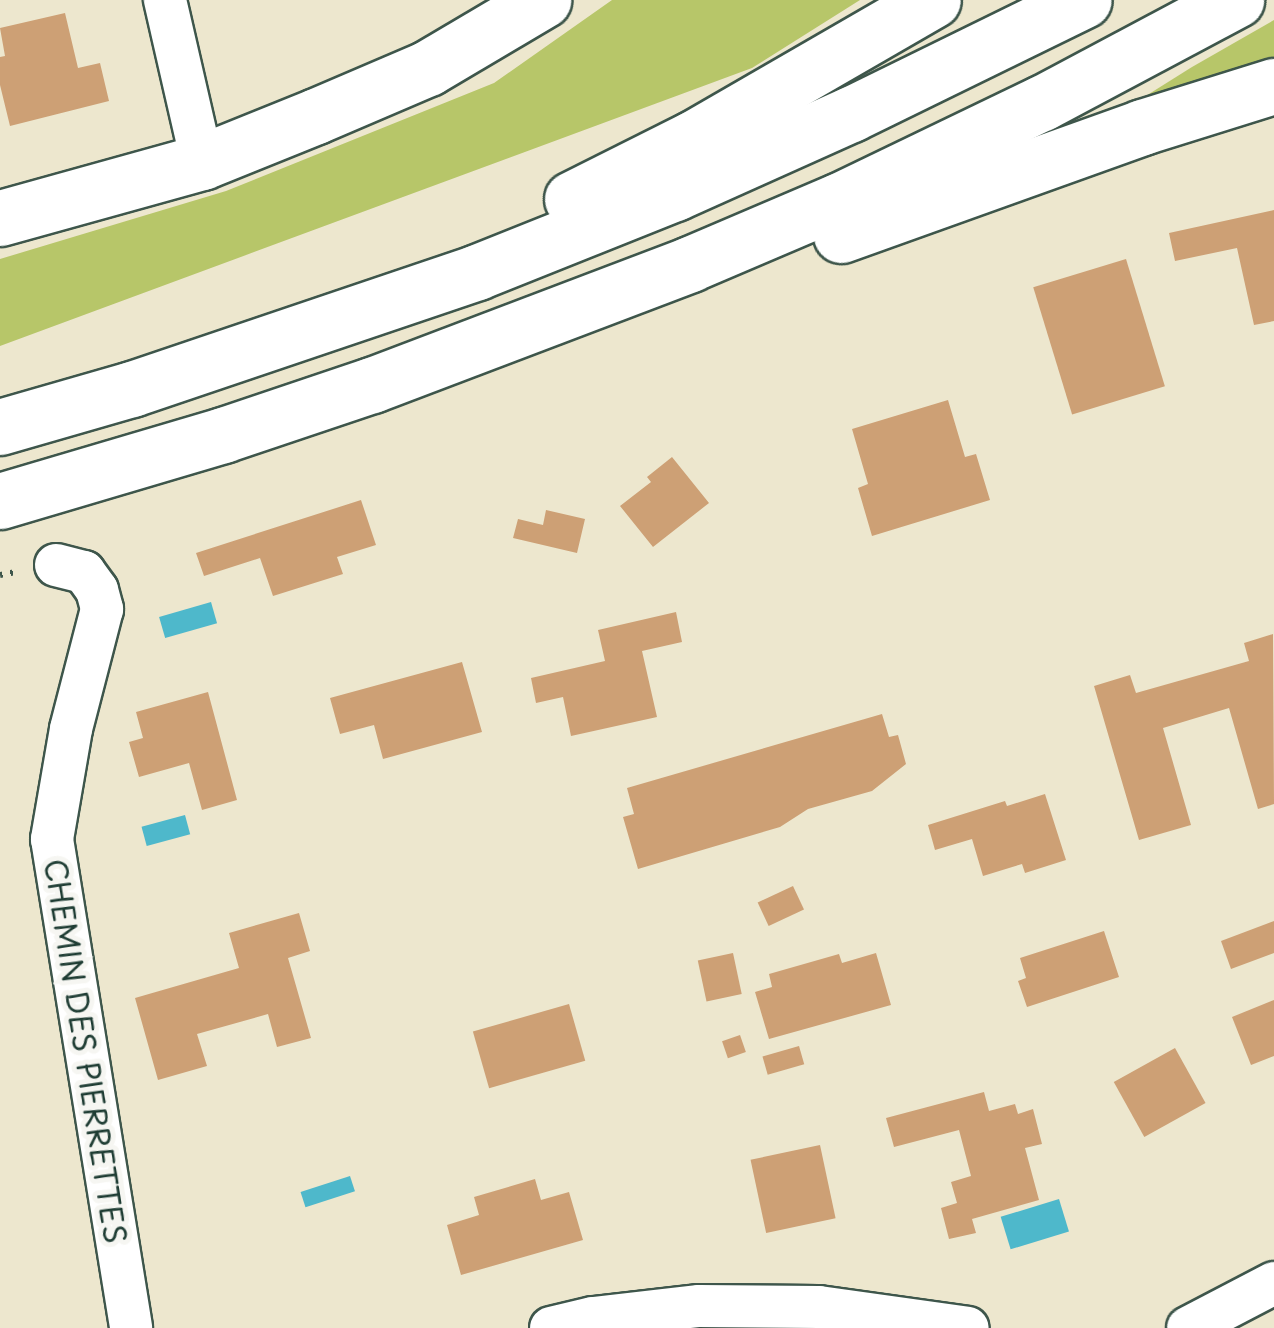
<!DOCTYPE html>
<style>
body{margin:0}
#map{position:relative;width:1274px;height:1328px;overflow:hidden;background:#ede7ce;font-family:"Playpen Sans",sans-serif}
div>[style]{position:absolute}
.green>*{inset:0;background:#b7c669}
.water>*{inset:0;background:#4eb8cb;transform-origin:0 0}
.building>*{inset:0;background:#cda075;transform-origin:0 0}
.path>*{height:6px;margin-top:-3px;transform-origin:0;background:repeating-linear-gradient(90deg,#3e564b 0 2.5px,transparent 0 10.5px)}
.roads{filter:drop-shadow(2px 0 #3e564b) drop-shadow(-2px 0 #3e564b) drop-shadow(0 2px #3e564b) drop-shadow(0 -2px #3e564b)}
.street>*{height:42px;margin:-21px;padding:0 21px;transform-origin:21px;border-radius:21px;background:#fff}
.secondary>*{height:55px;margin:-27.5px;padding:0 27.5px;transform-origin:27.5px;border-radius:27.5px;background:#fff}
.highway>*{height:55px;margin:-27.5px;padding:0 27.5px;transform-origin:27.5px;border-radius:27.5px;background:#fff}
span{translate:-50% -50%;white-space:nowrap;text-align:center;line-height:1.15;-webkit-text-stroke:10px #f6f6f2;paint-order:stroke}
.street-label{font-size:30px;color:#1f3d34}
</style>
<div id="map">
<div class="green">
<i style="clip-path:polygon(612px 0,860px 0,752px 68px,0 346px,0 259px,226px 191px,494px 83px)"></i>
<i style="clip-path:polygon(1274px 20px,1274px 75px,1125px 109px,1192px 67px)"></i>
</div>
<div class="water">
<i style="left:211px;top:602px;width:22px;height:54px;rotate:74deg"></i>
<i style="left:185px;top:815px;width:20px;height:45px;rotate:75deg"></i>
<i style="left:350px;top:1176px;width:16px;height:52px;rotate:72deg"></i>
<i style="left:1059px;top:1199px;width:34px;height:61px;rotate:73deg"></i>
</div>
<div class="building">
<i style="clip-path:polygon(65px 13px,78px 68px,100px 63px,109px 101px,10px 126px,0 85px,0 57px,5px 56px,0 28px)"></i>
<i style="clip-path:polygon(1274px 210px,1274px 321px,1254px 325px,1237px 248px,1175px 261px,1169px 233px)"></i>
<i style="left:1126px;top:259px;width:133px;height:97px;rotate:73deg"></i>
<i style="clip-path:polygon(948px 400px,965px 457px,976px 454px,990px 500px,872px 536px,858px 488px,868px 484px,852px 429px)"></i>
<i style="clip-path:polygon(672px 457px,709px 503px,653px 547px,620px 506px,651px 482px,647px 477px)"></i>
<i style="clip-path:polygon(361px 500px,376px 545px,337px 557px,343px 574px,273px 596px,260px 558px,204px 576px,196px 553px)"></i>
<i style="clip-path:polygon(546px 510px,585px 519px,577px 553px,513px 538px,518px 519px,543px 525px)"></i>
<i style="clip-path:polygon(676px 612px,682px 642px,642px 651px,657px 717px,571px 736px,563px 697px,536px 703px,531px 678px,605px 661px,598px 630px)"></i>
<i style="clip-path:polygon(1273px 634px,1274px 804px,1258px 809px,1229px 708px,1163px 728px,1191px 825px,1139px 840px,1094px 686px,1130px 675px,1136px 693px,1249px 661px,1244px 643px)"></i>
<i style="clip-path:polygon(462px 662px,482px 732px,383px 759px,374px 725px,340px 734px,330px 698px)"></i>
<i style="clip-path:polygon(208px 692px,237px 800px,202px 810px,189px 763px,139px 777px,129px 742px,143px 738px,136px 712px)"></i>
<i style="clip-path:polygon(882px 714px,889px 737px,898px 735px,906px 764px,872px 791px,808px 809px,780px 827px,638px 869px,623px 817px,634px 814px,627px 788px)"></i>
<i style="clip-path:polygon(1045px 794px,1066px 860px,1025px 873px,1022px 864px,983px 876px,972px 839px,935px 850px,928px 825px,1005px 801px,1007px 806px)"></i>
<i style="left:793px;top:886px;width:26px;height:39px;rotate:65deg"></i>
<i style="clip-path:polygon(299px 913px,310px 951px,288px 958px,311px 1038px,277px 1047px,268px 1014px,197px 1034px,207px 1066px,158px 1080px,135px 998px,239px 968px,229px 933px)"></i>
<i style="clip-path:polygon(1274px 921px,1274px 953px,1231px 969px,1221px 941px)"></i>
<i style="clip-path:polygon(1104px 931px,1119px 977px,1027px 1007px,1018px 981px,1026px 978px,1020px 958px)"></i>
<i style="left:733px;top:953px;width:42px;height:36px;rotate:78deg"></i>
<i style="clip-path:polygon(876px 953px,891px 1005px,769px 1039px,755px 992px,772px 987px,769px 974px,839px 954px,842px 963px)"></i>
<i style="clip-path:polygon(1274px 1000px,1274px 1056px,1251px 1065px,1232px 1017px)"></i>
<i style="left:569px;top:1004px;width:59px;height:100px;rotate:74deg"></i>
<i style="left:740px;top:1035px;width:18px;height:19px;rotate:71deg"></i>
<i style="left:799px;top:1046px;width:19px;height:38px;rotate:74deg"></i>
<i style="left:1175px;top:1048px;width:63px;height:70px;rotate:61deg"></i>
<i style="clip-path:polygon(984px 1092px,989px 1111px,1015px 1104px,1018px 1114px,1033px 1109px,1042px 1144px,1025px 1148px,1039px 1200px,972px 1219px,976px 1233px,949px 1239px,941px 1208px,957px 1203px,951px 1182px,971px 1176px,959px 1130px,894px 1147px,886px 1118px)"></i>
<i style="left:820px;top:1145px;width:75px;height:71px;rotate:78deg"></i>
<i style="clip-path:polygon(535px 1179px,541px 1200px,569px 1192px,583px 1240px,461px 1275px,447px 1225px,479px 1215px,474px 1197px)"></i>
</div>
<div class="path">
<i style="left:0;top:575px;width:20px;rotate:-11deg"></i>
</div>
<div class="roads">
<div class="street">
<i style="left:165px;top:0;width:166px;rotate:77.1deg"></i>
<i style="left:56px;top:565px;width:29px;rotate:14deg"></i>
<i style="left:84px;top:572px;width:22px;rotate:54deg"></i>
<i style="left:97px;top:590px;width:20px;rotate:75deg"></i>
<i style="left:102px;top:609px;width:124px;rotate:104.5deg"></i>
<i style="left:71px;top:729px;width:112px;rotate:99.8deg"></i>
<i style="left:52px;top:839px;width:495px;rotate:80.8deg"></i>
<i style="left:551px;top:1328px;width:43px;rotate:-13.4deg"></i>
<i style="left:593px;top:1318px;width:107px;rotate:-6.5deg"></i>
<i style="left:699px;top:1306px;width:120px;rotate:0.5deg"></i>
<i style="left:819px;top:1307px;width:150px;rotate:8deg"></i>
<i style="left:1188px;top:1328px;width:97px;rotate:-27.6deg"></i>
</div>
<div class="secondary">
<i style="left:0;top:218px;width:210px;rotate:-15.5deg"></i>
<i style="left:202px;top:162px;width:123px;rotate:-22deg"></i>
<i style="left:316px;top:116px;width:122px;rotate:-23.2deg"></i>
<i style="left:428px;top:68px;width:134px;rotate:-30.6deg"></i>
</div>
<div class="highway">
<i style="left:572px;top:199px;width:134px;rotate:-26.6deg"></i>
<i style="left:692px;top:139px;width:278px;rotate:-30deg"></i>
<i style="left:841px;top:235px;width:320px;rotate:-19.7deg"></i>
<i style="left:1142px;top:127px;width:138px;rotate:-17.3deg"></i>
<i style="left:0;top:427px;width:137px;rotate:-16.1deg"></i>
<i style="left:132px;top:389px;width:364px;rotate:-18.7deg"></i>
<i style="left:477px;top:272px;width:213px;rotate:-21.8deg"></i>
<i style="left:675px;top:193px;width:193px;rotate:-24.2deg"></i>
<i style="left:851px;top:114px;width:259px;rotate:-26.1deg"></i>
<i style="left:0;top:501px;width:233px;rotate:-16.5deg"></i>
<i style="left:223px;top:435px;width:157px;rotate:-18.6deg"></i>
<i style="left:372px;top:385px;width:340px;rotate:-20.8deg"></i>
<i style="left:690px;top:264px;width:161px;rotate:-23.1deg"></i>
<i style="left:838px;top:201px;width:226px;rotate:-25.7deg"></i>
<i style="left:1042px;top:103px;width:220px;rotate:-28deg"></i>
</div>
</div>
<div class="street-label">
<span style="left:86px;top:1051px;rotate:81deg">CHEMIN DES PIERRETTES</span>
</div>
</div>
